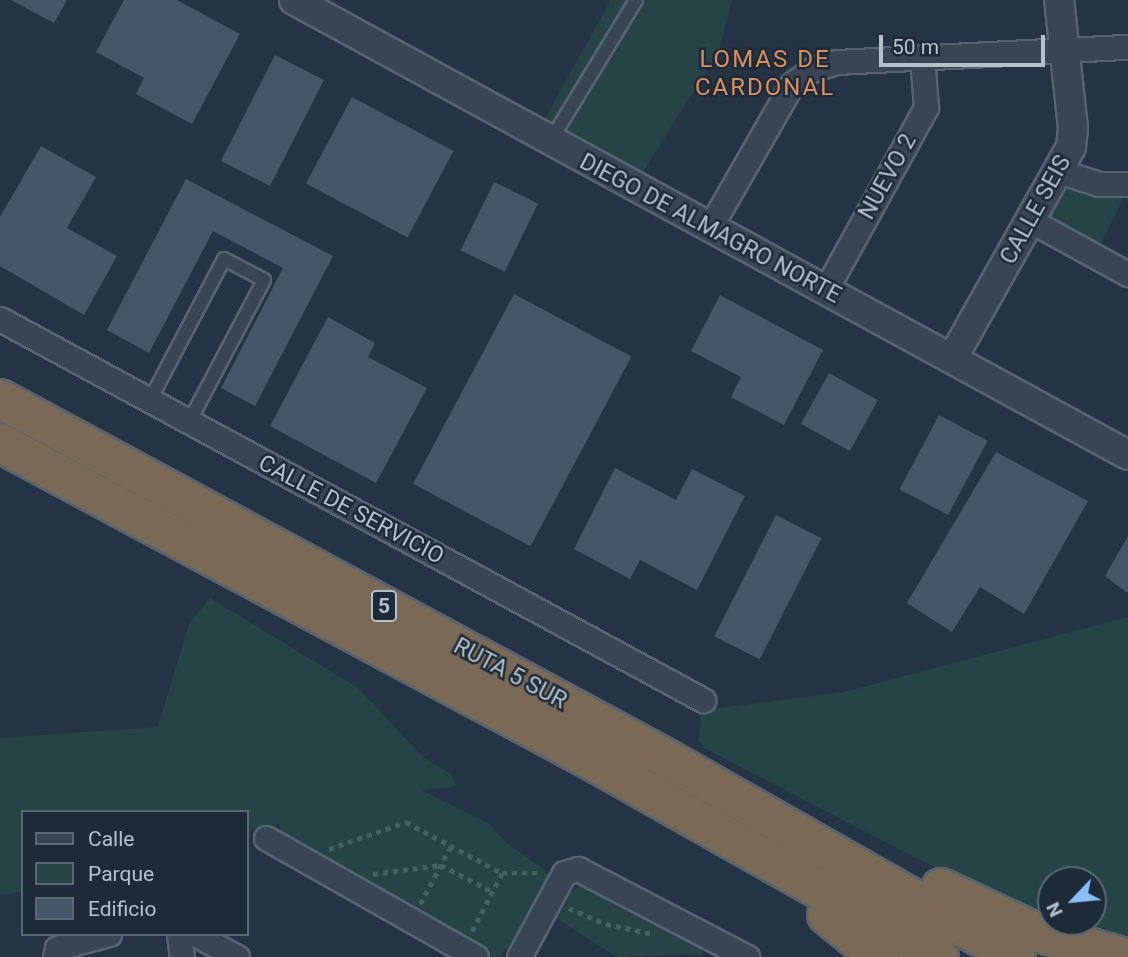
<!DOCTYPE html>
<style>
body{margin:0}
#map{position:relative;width:1128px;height:957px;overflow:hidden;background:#243444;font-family:Roboto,sans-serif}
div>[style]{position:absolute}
.green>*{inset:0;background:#264445}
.building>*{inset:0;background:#455668;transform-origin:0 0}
.path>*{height:4.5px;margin-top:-2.25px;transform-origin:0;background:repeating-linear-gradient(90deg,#446061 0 5px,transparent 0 10px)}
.roads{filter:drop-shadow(2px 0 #576371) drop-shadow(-2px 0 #576371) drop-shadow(0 2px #576371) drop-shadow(0 -2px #576371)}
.service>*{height:12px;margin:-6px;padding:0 6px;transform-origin:6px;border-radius:6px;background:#384653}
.minor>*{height:23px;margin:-11.5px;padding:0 11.5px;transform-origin:11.5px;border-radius:11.5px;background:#384653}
.tertiary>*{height:28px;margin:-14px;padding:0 14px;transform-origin:14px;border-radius:14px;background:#384653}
.motorway>*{height:38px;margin:-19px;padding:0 19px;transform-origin:19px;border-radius:19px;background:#7a6955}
span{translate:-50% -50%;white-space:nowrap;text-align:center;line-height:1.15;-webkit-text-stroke:5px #1d2b39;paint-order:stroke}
.shield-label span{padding:2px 5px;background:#1d2b39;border:2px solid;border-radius:5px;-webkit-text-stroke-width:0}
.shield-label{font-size:21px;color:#b6c0cd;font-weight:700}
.street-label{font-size:23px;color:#b6c0cd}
.neighbourhood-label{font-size:24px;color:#e08d5e;letter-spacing:2px}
.legend{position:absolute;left:21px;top:810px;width:228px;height:126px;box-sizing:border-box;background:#1d2b39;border:2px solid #5a6774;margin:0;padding:9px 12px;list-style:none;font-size:21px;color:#b6c0cd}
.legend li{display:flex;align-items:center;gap:14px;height:35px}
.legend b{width:35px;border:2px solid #5a6774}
.north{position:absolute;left:1037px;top:866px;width:70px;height:70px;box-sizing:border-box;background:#1d2b39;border:2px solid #5a6774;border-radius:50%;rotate:244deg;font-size:19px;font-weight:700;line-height:28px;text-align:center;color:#b6c0cd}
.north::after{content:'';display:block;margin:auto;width:24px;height:32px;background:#89bfff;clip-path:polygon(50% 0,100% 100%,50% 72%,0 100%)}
.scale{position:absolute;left:879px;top:35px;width:166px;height:32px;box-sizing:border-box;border:4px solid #b6c0cd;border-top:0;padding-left:9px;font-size:21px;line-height:24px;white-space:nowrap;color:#b6c0cd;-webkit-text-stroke:5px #1d2b39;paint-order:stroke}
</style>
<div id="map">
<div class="green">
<i style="clip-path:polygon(611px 0,732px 0,719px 50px,642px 174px,544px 120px)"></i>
<i style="clip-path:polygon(1059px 183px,1127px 191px,1100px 245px,1046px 221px)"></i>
<i style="clip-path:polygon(210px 598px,358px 688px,424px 758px,451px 774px,457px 786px,421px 790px,488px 823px,509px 845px,544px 869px,550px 877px,514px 940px,498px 957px,487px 957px,287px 846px,279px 824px,247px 832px,247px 812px,23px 812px,23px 891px,0 896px,0 738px,158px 727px,189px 624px)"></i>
<i style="clip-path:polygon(evenodd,1128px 617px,1128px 946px,1015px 909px,704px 748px,699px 740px,701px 716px,718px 708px,844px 692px,1128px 617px,1051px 880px,1093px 880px,1093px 922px,1051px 922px,1051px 880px)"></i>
<i style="clip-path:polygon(586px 882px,701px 946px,703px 954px,618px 957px,593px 942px,557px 919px,571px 892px)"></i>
</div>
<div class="building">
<i style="clip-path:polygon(11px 0,67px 0,54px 23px)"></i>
<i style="clip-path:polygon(124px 0,177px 0,240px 34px,192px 124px,136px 94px,144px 78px,96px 52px)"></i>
<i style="left:275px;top:55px;width:55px;height:119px;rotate:27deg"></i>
<i style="left:352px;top:97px;width:115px;height:98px;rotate:28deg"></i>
<i style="clip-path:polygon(41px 146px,96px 177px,67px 228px,117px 256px,84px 315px,0 266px,0 217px)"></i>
<i style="clip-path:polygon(186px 179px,333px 256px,255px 406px,221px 388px,283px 268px,213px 231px,149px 353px,107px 330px)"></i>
<i style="left:494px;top:182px;width:49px;height:76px;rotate:26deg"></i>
<i style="left:514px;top:294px;width:133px;height:215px;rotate:28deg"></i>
<i style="clip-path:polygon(720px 295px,823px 350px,784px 425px,731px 397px,741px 377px,691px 351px)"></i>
<i style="clip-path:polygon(328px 317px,375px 343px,368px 357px,427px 388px,376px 483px,270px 426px)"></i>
<i style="left:829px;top:373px;width:56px;height:58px;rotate:29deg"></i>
<i style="left:939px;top:415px;width:55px;height:84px;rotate:28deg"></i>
<i style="clip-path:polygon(996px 452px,1088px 501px,1024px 614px,980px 587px,952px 632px,907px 603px)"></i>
<i style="clip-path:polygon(615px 468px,676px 500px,692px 469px,745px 496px,697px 590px,640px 560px,630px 579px,574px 549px)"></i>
<i style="left:776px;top:515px;width:51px;height:136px;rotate:27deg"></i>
<i style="clip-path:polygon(1128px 536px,1128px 592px,1126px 592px,1105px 576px)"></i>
</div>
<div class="path">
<i style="left:329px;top:849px;width:82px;rotate:-19.3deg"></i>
<i style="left:406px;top:822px;width:109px;rotate:28deg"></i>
<i style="left:502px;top:873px;width:39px"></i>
<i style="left:373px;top:874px;width:69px;rotate:-7.5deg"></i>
<i style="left:441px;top:865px;width:59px;rotate:27.4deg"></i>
<i style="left:420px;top:904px;width:66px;rotate:-61.9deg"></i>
<i style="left:569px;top:908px;width:40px;rotate:23.4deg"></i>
<i style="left:606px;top:924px;width:49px;rotate:11.8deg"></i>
<i style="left:472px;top:931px;width:65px;rotate:-62.7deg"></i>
</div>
<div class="roads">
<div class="service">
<i style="left:551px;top:140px;width:164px;rotate:-58.7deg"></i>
<i style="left:150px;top:400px;width:159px;rotate:-62.3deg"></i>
<i style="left:224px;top:259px;width:45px;rotate:27.7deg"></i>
<i style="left:264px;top:280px;width:161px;rotate:117.8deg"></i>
</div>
<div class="minor">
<i style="left:1059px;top:171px;width:42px;rotate:18deg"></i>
<i style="left:1099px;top:184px;width:29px"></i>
<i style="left:1031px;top:221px;width:111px;rotate:28.7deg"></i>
<i style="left:709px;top:229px;width:167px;rotate:-60.2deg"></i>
<i style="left:792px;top:84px;width:24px;rotate:-36deg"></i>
<i style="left:811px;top:70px;width:27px;rotate:-17deg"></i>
<i style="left:837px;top:62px;width:291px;rotate:-3deg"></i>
<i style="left:825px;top:291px;width:210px;rotate:-61.2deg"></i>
<i style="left:926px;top:107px;width:50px;rotate:-94.6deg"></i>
<i style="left:0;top:319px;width:800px;rotate:28.46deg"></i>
<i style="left:266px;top:838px;width:241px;rotate:29.5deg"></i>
<i style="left:179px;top:934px;width:23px;rotate:83deg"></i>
<i style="left:195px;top:934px;width:48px;rotate:28.7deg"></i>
<i style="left:55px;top:957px;width:9px;rotate:-77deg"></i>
<i style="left:57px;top:948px;width:54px;rotate:-15.1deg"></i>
<i style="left:519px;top:957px;width:95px;rotate:-61.8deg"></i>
<i style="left:564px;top:873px;width:15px;rotate:-16deg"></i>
<i style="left:578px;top:869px;width:191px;rotate:27.5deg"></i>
</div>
<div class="tertiary">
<i style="left:294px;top:0;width:950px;rotate:28.62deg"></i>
<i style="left:952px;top:359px;width:243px;rotate:-60.7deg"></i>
<i style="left:1071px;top:147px;width:19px;rotate:-84deg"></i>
<i style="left:1073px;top:128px;width:129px;rotate:-96.2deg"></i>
</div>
<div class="motorway">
<i style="left:0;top:399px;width:758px;rotate:28.36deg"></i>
<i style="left:667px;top:759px;width:401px;rotate:29.6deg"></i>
<i style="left:0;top:443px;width:671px;rotate:28.21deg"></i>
<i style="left:591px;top:760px;width:400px;rotate:29.5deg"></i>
<i style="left:941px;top:888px;width:102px;rotate:25.1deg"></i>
<i style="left:1033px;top:931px;width:93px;rotate:16.3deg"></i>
<i style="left:827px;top:915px;width:67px;rotate:38.9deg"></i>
</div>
</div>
<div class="shield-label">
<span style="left:384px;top:606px">5</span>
</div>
<div class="street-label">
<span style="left:888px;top:177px;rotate:-61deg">NUEVO 2</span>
<span style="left:1036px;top:210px;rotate:-61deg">CALLE SEIS</span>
<span style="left:710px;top:229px;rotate:28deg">DIEGO DE ALMAGRO NORTE</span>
<span style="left:351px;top:510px;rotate:28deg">CALLE DE SERVICIO</span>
<span style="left:510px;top:674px;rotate:28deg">RUTA 5 SUR</span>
</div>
<div class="neighbourhood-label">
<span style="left:765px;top:74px">LOMAS DE<br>CARDONAL</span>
</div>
<ul class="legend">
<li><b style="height:9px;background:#384653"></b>Calle</li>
<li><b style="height:19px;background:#264445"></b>Parque</li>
<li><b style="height:19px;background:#455668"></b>Edificio</li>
</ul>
<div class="north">N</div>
<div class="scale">50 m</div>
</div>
